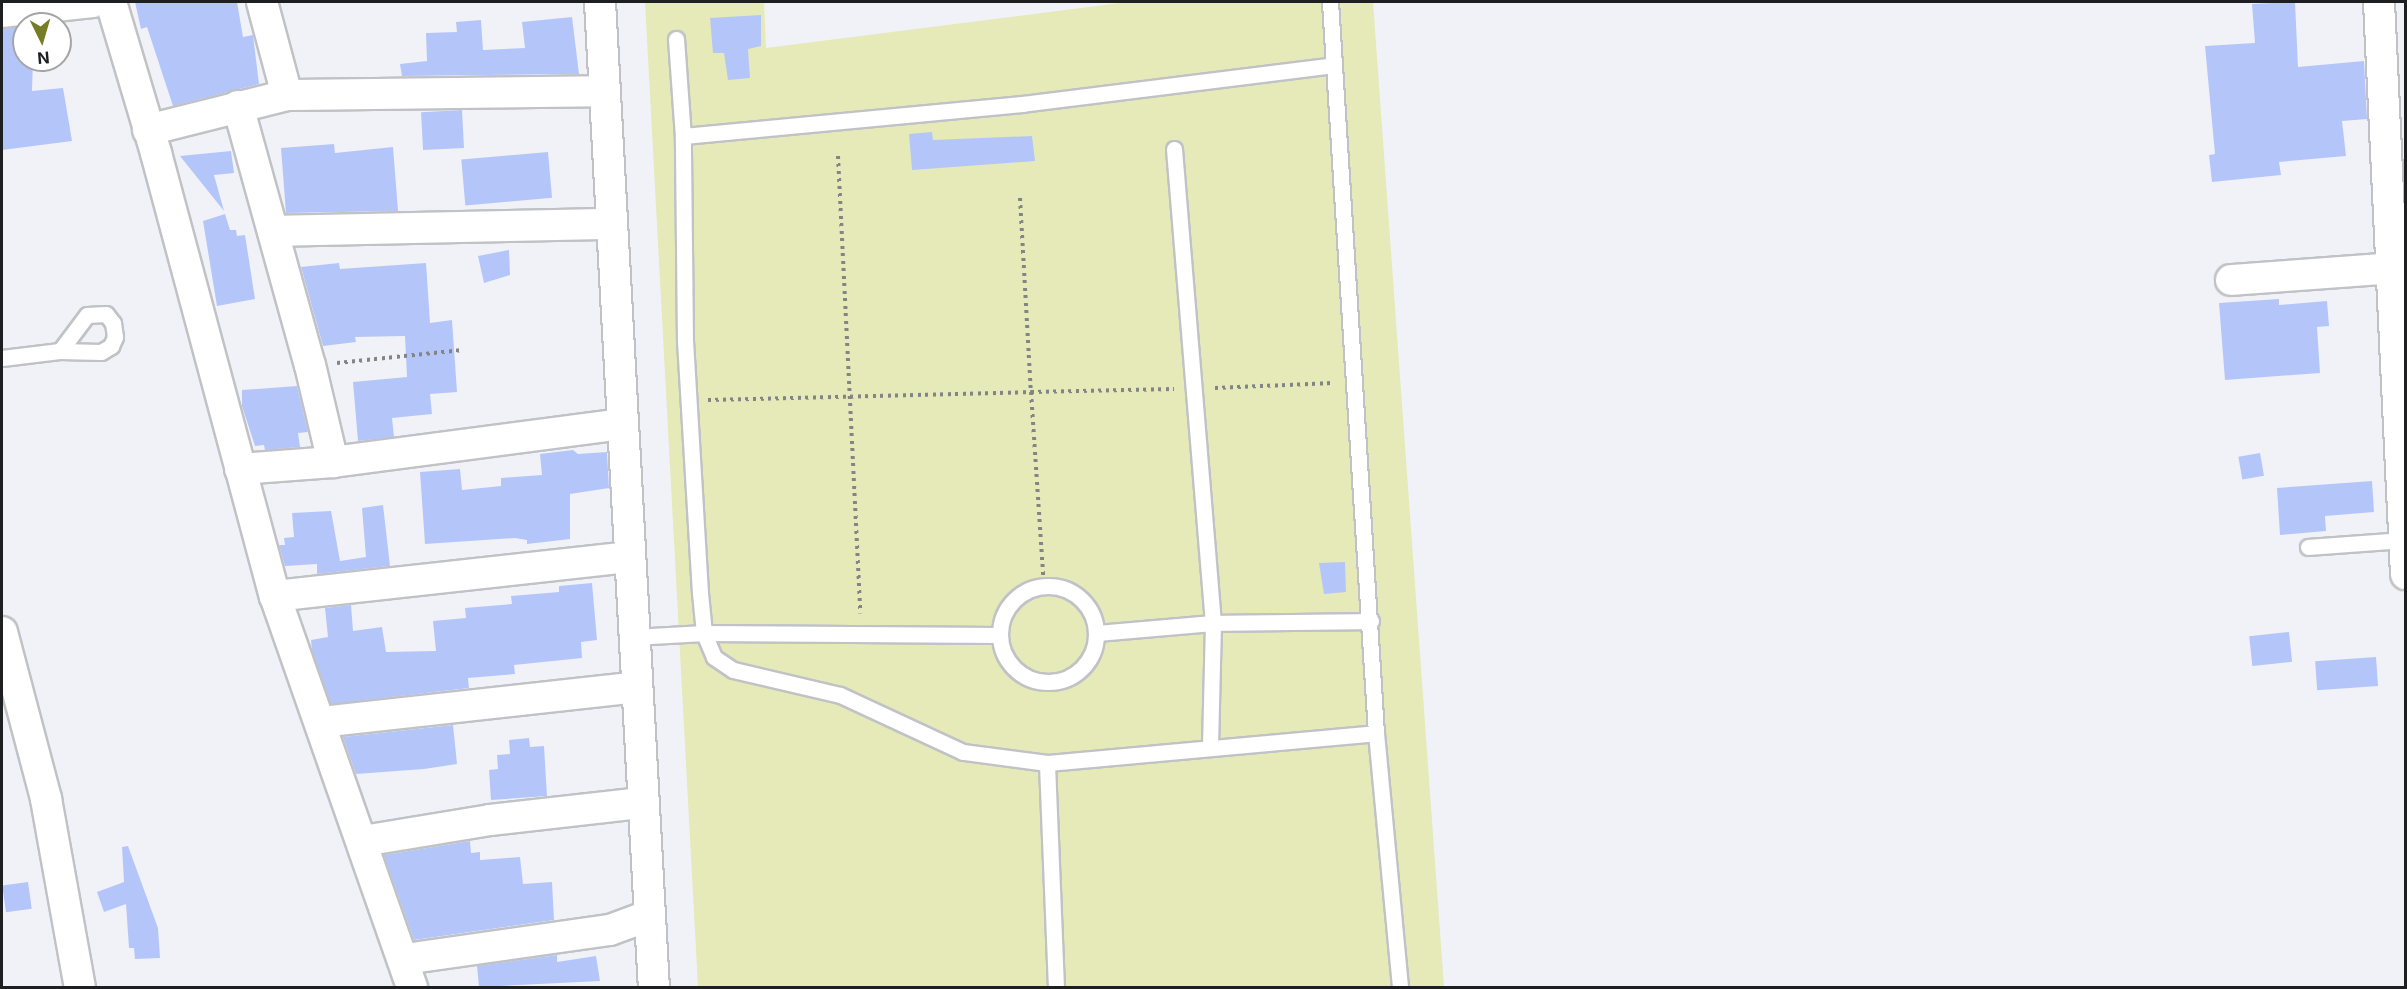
<!DOCTYPE html>
<style>
body{margin:0}
#map{position:relative;width:2407px;height:989px;overflow:hidden;background:#f1f2f7;font-family:Inter,sans-serif}
div>[style]{position:absolute}
.green>*{inset:0;background:#e5eab8}
.building>*{inset:0;background:#b4c6f9;transform-origin:0 0}
.path>*{height:4px;margin-top:-2px;transform-origin:0;background:repeating-linear-gradient(90deg,#838486 0 3px,transparent 0 7.5px)}
.roads{filter:drop-shadow(2px 0 #c0c2c6) drop-shadow(-2px 0 #c0c2c6) drop-shadow(0 2px #c0c2c6) drop-shadow(0 -2px #c0c2c6)}
.lane>*{height:15px;margin:-7.5px;padding:0 7.5px;transform-origin:7.5px;border-radius:7.5px;background:#fff}
.lane>.ring{margin:-7.5px;padding:0;box-sizing:content-box;background:none;border:15px solid #fff;border-radius:50%}
.street>*{height:30px;margin:-15px;padding:0 15px;transform-origin:15px;border-radius:15px;background:#fff}
span{translate:-50% -50%;white-space:nowrap;text-align:center;line-height:1.15;-webkit-text-stroke:4.5px #fff;paint-order:stroke}
.frame{position:absolute;inset:0;border:3px solid #1e1f20;pointer-events:none}
.north{position:absolute;left:12px;top:12px;width:60px;height:60px;box-sizing:border-box;background:#fff;border:2px solid #a5a5a6;border-radius:50%;rotate:175deg;font-size:16px;font-weight:700;line-height:24px;text-align:center;color:#1e1f20}
.north::after{content:'';display:block;margin:auto;width:21px;height:27px;background:#777d27;clip-path:polygon(50% 0,100% 100%,50% 72%,0 100%)}
</style>
<div id="map">
<div class="green">
<i style="clip-path:polygon(645px 2px,764px 2px,766px 48px,1128px 2px,1373px 2px,1444px 987px,698px 987px)"></i>
</div>
<div class="building">
<i style="clip-path:polygon(135px 2px,237px 2px,243px 37px,253px 35px,259px 84px,173px 106px,147px 27px,141px 29px)"></i>
<i style="clip-path:polygon(2295px 2px,2298px 67px,2364px 61px,2367px 119px,2342px 121px,2346px 156px,2279px 162px,2281px 175px,2212px 182px,2209px 155px,2215px 154px,2205px 46px,2255px 43px,2252px 4px)"></i>
<i style="clip-path:polygon(761px 15px,761px 46px,748px 49px,750px 78px,728px 80px,724px 53px,713px 53px,710px 18px)"></i>
<i style="clip-path:polygon(572px 17px,579px 74px,402px 76px,400px 64px,427px 61px,426px 33px,457px 32px,456px 22px,481px 20px,483px 50px,525px 48px,522px 22px)"></i>
<i style="clip-path:polygon(24px 27px,24px 60px,33px 60px,32px 91px,63px 88px,72px 141px,2px 150px,2px 29px)"></i>
<i style="left:462px;top:110px;width:38px;height:41px;rotate:87deg"></i>
<i style="clip-path:polygon(932px 132px,933px 140px,1032px 136px,1035px 161px,912px 170px,909px 134px)"></i>
<i style="clip-path:polygon(334px 144px,335px 153px,393px 147px,398px 211px,286px 213px,281px 148px)"></i>
<i style="clip-path:polygon(231px 151px,234px 173px,214px 175px,224px 211px,180px 156px)"></i>
<i style="left:548px;top:152px;width:46px;height:87px;rotate:85deg"></i>
<i style="clip-path:polygon(225px 214px,230px 230px,236px 230px,237px 236px,245px 235px,255px 299px,217px 306px,203px 221px)"></i>
<i style="clip-path:polygon(509px 250px,510px 275px,484px 283px,478px 256px)"></i>
<i style="clip-path:polygon(339px 263px,340px 269px,426px 263px,430px 323px,452px 320px,457px 392px,430px 394px,432px 414px,392px 418px,394px 437px,358px 441px,353px 382px,407px 377px,405px 336px,355px 337px,356px 342px,323px 346px,301px 267px)"></i>
<i style="clip-path:polygon(2279px 299px,2279px 305px,2327px 301px,2329px 326px,2317px 327px,2320px 373px,2225px 380px,2219px 303px)"></i>
<i style="clip-path:polygon(297px 386px,308px 432px,298px 433px,300px 447px,265px 450px,264px 445px,255px 446px,242px 406px,242px 390px)"></i>
<i style="clip-path:polygon(573px 450px,578px 454px,607px 452px,609px 488px,570px 494px,570px 539px,527px 544px,527px 540px,515px 538px,425px 544px,420px 472px,460px 469px,462px 490px,501px 486px,501px 478px,542px 475px,540px 454px)"></i>
<i style="left:2260px;top:453px;width:23px;height:22px;rotate:80deg"></i>
<i style="clip-path:polygon(2372px 481px,2374px 512px,2325px 516px,2326px 531px,2280px 535px,2277px 488px)"></i>
<i style="clip-path:polygon(383px 505px,390px 566px,317px 574px,317px 564px,285px 566px,279px 545px,285px 545px,284px 538px,294px 537px,292px 513px,331px 511px,340px 561px,366px 557px,362px 508px)"></i>
<i style="clip-path:polygon(1345px 562px,1346px 592px,1324px 594px,1319px 563px)"></i>
<i style="clip-path:polygon(592px 583px,597px 640px,581px 642px,582px 658px,514px 665px,515px 674px,468px 678px,469px 688px,331px 704px,312px 650px,311px 640px,328px 637px,325px 608px,351px 605px,353px 631px,382px 627px,386px 652px,436px 651px,433px 621px,466px 618px,465px 608px,512px 604px,511px 596px,559px 592px,559px 586px)"></i>
<i style="left:2289px;top:632px;width:30px;height:40px;rotate:84deg"></i>
<i style="left:2376px;top:657px;width:29px;height:61px;rotate:86deg"></i>
<i style="clip-path:polygon(453px 725px,457px 764px,424px 769px,356px 774px,343px 737px)"></i>
<i style="clip-path:polygon(529px 738px,530px 747px,544px 746px,547px 796px,491px 800px,489px 770px,498px 769px,497px 755px,510px 754px,509px 740px)"></i>
<i style="clip-path:polygon(470px 841px,471px 853px,480px 852px,480px 860px,520px 857px,523px 884px,552px 882px,554px 920px,414px 940px,384px 855px)"></i>
<i style="clip-path:polygon(128px 846px,158px 928px,160px 958px,135px 959px,134px 948px,129px 948px,126px 904px,104px 912px,97px 892px,124px 882px,122px 847px)"></i>
<i style="left:28px;top:882px;width:27px;height:26px;rotate:82deg"></i>
<i style="clip-path:polygon(557px 955px,557px 962px,596px 956px,600px 981px,479px 987px,477px 966px)"></i>
</div>
<div class="path">
<i style="left:838px;top:156px;width:458px;rotate:87.2deg"></i>
<i style="left:1020px;top:198px;width:194px;rotate:86.8deg"></i>
<i style="left:1031px;top:392px;width:143px;rotate:-1.2deg"></i>
<i style="left:337px;top:363px;width:126px;rotate:-5.9deg"></i>
<i style="left:1215px;top:388px;width:118px;rotate:-2.4deg"></i>
<i style="left:708px;top:400px;width:323px;rotate:-1.4deg"></i>
<i style="left:1031px;top:392px;width:195px;rotate:86.2deg"></i>
</div>
<div class="roads">
<div class="lane">
<i style="left:1330px;top:2px;width:732px;rotate:86.4deg"></i>
<i style="left:676px;top:39px;width:97px;rotate:85.9deg"></i>
<i style="left:1174px;top:149px;width:476px;rotate:85.3deg"></i>
<i style="left:1213px;top:623px;width:125px;rotate:91.4deg"></i>
<i style="left:2px;top:358px;width:58px;rotate:-6.9deg"></i>
<i style="left:60px;top:351px;width:41px;rotate:1.4deg"></i>
<i style="left:101px;top:352px;width:12px;rotate:-31deg"></i>
<i style="left:111px;top:346px;width:10px;rotate:-66deg"></i>
<i style="left:115px;top:337px;width:14px;rotate:-98deg"></i>
<i style="left:113px;top:323px;width:11px;rotate:-128deg"></i>
<i style="left:106px;top:314px;width:19px;rotate:177deg"></i>
<i style="left:87px;top:315px;width:45px;rotate:126.9deg"></i>
<i style="left:2308px;top:547px;width:95px;rotate:-4.2deg"></i>
<i class="ring" style="left:1000px;top:586px;width:81px;height:81px"></i>
<i style="left:1097px;top:633px;width:116px;rotate:-4.9deg"></i>
<i style="left:1213px;top:623px;width:158px;rotate:-0.7deg"></i>
<i style="left:633px;top:637px;width:71px;rotate:-3.2deg"></i>
<i style="left:704px;top:633px;width:295px;rotate:0.4deg"></i>
<i style="left:1047px;top:763px;width:85px;rotate:-172.5deg"></i>
<i style="left:963px;top:752px;width:136px;rotate:-155.1deg"></i>
<i style="left:840px;top:695px;width:110px;rotate:-166.8deg"></i>
<i style="left:733px;top:670px;width:23px;rotate:-146deg"></i>
<i style="left:714px;top:657px;width:26px;rotate:-113deg"></i>
<i style="left:704px;top:633px;width:40px;rotate:-95.7deg"></i>
<i style="left:700px;top:593px;width:251px;rotate:-93.4deg"></i>
<i style="left:685px;top:342px;width:206px;rotate:-90.6deg"></i>
<i style="left:683px;top:136px;width:341px;rotate:-5.4deg"></i>
<i style="left:1022px;top:104px;width:313px;rotate:-7.1deg"></i>
<i style="left:1056px;top:988px;width:225px;rotate:-92.3deg"></i>
<i style="left:1047px;top:763px;width:330px;rotate:-5.2deg"></i>
<i style="left:1376px;top:733px;width:256px;rotate:84.6deg"></i>
</div>
<div class="street">
<i style="left:111px;top:2px;width:158px;rotate:73.4deg"></i>
<i style="left:156px;top:153px;width:459px;rotate:75deg"></i>
<i style="left:275px;top:596px;width:415px;rotate:70.7deg"></i>
<i style="left:262px;top:2px;width:96px;rotate:75deg"></i>
<i style="left:600px;top:2px;width:987px;rotate:86.87deg"></i>
<i style="left:2379px;top:2px;width:573px;rotate:87.3deg"></i>
<i style="left:2px;top:12px;width:92px;rotate:-6.3deg"></i>
<i style="left:238px;top:106px;width:269px;rotate:74.5deg"></i>
<i style="left:310px;top:365px;width:100px;rotate:76.7deg"></i>
<i style="left:148px;top:130px;width:143px;rotate:-14.1deg"></i>
<i style="left:287px;top:95px;width:318px;rotate:-0.7deg"></i>
<i style="left:273px;top:231px;width:339px;rotate:-1.2deg"></i>
<i style="left:2231px;top:280px;width:163px;rotate:-4.2deg"></i>
<i style="left:240px;top:469px;width:93px;rotate:-4.3deg"></i>
<i style="left:333px;top:462px;width:291px;rotate:-7.5deg"></i>
<i style="left:275px;top:596px;width:356px;rotate:-6.3deg"></i>
<i style="left:2px;top:632px;width:173px;rotate:75.2deg"></i>
<i style="left:46px;top:799px;width:192px;rotate:79.8deg"></i>
<i style="left:321px;top:722px;width:317px;rotate:-6.3deg"></i>
<i style="left:363px;top:841px;width:129px;rotate:-9.4deg"></i>
<i style="left:490px;top:820px;width:153px;rotate:-6.4deg"></i>
<i style="left:405px;top:959px;width:207px;rotate:-8.1deg"></i>
<i style="left:610px;top:930px;width:40px;rotate:-20.2deg"></i>
</div>
</div>
<div class="frame"></div>
<div class="north">N</div>
</div>
